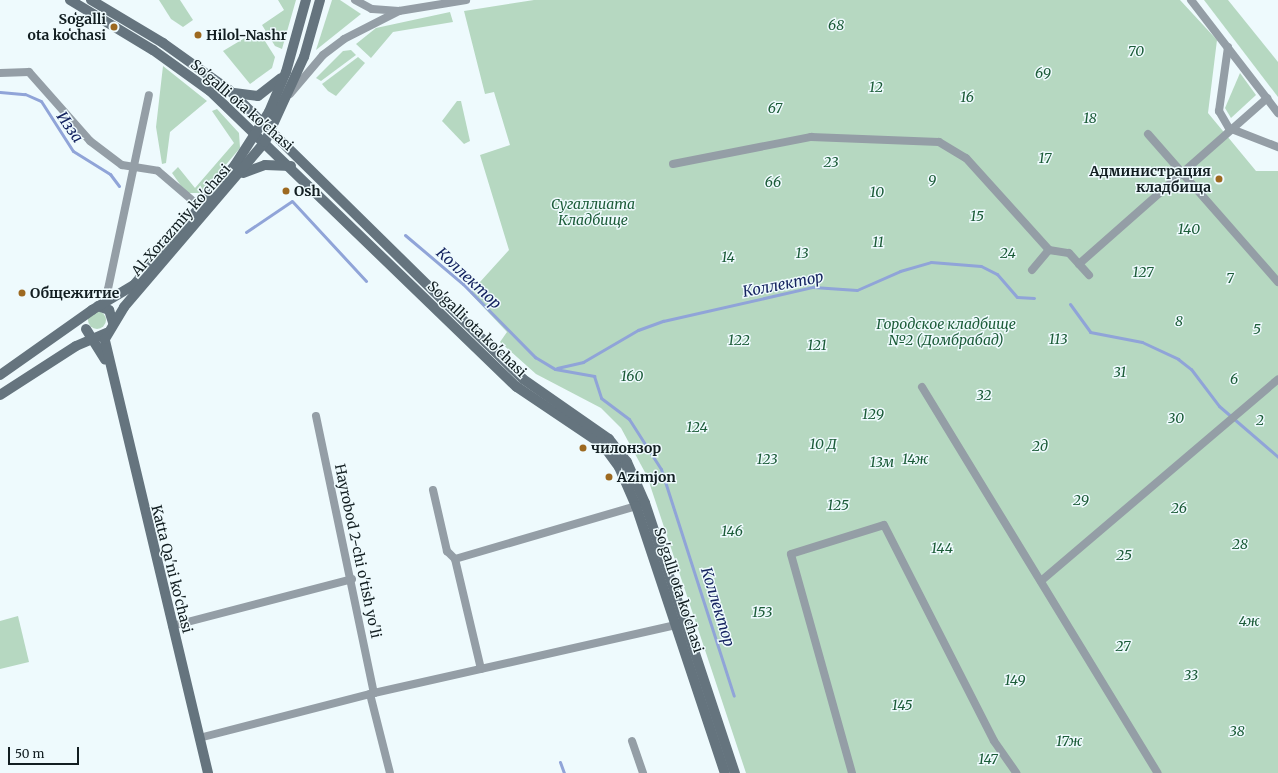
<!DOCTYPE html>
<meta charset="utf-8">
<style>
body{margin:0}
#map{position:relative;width:1278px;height:773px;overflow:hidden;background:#eefafd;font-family:Merriweather,serif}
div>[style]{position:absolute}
.green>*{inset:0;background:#b6d8c1}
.round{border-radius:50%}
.stream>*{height:3px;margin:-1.5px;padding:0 1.5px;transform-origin:1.5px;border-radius:1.5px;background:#90a4d8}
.minor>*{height:8px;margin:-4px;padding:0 4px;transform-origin:4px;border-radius:4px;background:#949ea6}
.secondary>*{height:10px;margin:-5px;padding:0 5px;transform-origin:5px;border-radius:5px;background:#65747e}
.dots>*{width:11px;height:11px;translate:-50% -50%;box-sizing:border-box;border:2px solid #eefafd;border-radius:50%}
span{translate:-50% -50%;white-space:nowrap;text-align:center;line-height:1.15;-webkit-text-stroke:3px #eefafd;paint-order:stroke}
.poi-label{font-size:14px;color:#121e21;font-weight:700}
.right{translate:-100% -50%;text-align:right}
.left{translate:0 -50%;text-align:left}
.park-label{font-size:14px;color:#1b5b38;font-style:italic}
.street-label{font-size:14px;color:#121e21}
.water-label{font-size:15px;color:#152460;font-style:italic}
.scale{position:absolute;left:8px;top:747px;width:71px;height:18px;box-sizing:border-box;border:2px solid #121e21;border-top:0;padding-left:5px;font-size:12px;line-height:14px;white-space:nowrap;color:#121e21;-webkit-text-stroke:3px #eefafd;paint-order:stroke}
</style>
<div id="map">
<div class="green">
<i style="clip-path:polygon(159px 0,180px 0,193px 20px,183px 27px,171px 19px)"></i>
<i style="clip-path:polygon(278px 0,296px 0,282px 49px,275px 46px,262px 25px,284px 10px)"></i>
<i style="clip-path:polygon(332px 0,340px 0,361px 14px,316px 50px)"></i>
<i style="clip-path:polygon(534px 0,1180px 0,1217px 40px,1208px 113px,1256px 171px,1278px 171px,1278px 773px,746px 773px,647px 476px,621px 428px,601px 408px,536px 374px,500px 342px,507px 332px,470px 293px,509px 250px,480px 155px,510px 145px,494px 92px,485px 94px,464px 11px)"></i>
<i style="clip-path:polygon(1204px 0,1228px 0,1278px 62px,1278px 97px)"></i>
<i style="clip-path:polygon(450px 12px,453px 22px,393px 32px,371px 58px,356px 44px,376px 28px)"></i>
<i style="clip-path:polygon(258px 30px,275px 57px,272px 68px,250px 84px,223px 51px)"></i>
<i style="clip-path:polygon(351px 50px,356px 55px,321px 81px,316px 78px,343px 51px)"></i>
<i style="clip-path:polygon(358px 57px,365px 63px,336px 96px,328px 91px,322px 84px)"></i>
<i style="clip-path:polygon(163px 66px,207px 101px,170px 132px,166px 163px,162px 164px,156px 127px)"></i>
<i style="clip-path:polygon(1240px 73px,1256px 95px,1231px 118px,1225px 108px)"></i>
<i style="clip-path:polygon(457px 101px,461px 101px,470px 141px,464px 144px,442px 121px)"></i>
<i style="clip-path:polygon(217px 109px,239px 133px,240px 148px,202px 193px,186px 193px,172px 173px,178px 167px,195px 188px,234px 143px,212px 111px)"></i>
<i class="round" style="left:88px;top:311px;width:18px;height:18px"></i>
<i style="clip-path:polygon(18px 616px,29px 662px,0 669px,0 621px)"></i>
</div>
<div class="stream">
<i style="left:0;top:92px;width:25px;rotate:5deg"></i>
<i style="left:25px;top:94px;width:17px;rotate:24deg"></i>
<i style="left:41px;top:101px;width:59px;rotate:57.4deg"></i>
<i style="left:73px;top:151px;width:44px;rotate:31.9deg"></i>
<i style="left:110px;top:174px;width:15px;rotate:53deg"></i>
<i style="left:246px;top:232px;width:55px;rotate:-34deg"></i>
<i style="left:292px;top:201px;width:109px;rotate:47.2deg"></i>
<i style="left:405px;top:235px;width:76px;rotate:40.2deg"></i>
<i style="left:463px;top:284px;width:103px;rotate:45.4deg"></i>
<i style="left:535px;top:357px;width:23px;rotate:31deg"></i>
<i style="left:555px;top:369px;width:40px;rotate:10deg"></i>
<i style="left:594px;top:376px;width:23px;rotate:72deg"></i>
<i style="left:601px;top:398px;width:35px;rotate:37deg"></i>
<i style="left:629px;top:419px;width:59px;rotate:57.4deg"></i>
<i style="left:661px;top:469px;width:238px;rotate:72.2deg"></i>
<i style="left:1070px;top:304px;width:34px;rotate:54deg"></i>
<i style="left:1090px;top:332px;width:53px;rotate:10.9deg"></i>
<i style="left:1142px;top:342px;width:40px;rotate:25deg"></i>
<i style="left:1178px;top:359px;width:16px;rotate:38deg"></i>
<i style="left:1191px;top:369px;width:46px;rotate:52.9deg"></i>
<i style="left:1219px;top:406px;width:78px;rotate:40.8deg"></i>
<i style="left:557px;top:368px;width:27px;rotate:-13deg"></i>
<i style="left:583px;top:362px;width:64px;rotate:-30.2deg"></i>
<i style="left:638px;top:330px;width:27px;rotate:-20deg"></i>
<i style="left:663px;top:321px;width:154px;rotate:-12.8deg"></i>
<i style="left:813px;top:287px;width:44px;rotate:3.9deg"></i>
<i style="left:857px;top:290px;width:47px;rotate:-23.8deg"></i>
<i style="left:900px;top:271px;width:32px;rotate:-16deg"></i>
<i style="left:931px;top:262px;width:50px;rotate:4.6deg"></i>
<i style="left:981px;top:266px;width:18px;rotate:27deg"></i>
<i style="left:997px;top:274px;width:30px;rotate:49deg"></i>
<i style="left:1017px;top:297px;width:17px;rotate:3deg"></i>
<i style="left:560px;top:762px;width:12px;rotate:70deg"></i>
</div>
<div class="minor">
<i style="left:355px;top:0;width:19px;rotate:28deg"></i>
<i style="left:372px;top:9px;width:27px;rotate:4deg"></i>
<i style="left:399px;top:11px;width:68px;rotate:-9.3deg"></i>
<i style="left:1191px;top:0;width:143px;rotate:52.4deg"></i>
<i style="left:1228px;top:47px;width:65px;rotate:98deg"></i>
<i style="left:1219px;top:111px;width:20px;rotate:60deg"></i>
<i style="left:1229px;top:128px;width:53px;rotate:21.2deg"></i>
<i style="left:0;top:73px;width:29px;rotate:-2deg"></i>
<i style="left:29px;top:72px;width:92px;rotate:48.5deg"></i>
<i style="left:90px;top:141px;width:40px;rotate:37deg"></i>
<i style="left:122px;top:165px;width:36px;rotate:9deg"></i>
<i style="left:158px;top:171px;width:55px;rotate:40.6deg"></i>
<i style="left:290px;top:94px;width:51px;rotate:-49.8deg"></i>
<i style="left:323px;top:55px;width:26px;rotate:-37deg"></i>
<i style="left:344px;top:39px;width:62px;rotate:-27deg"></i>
<i style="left:1148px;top:134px;width:197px;rotate:48.7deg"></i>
<i style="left:673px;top:164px;width:141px;rotate:-11.1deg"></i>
<i style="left:811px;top:137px;width:128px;rotate:2.2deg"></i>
<i style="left:939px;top:142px;width:31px;rotate:31deg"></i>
<i style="left:966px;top:158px;width:124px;rotate:47.9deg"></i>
<i style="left:1049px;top:250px;width:20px;rotate:9deg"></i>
<i style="left:1069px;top:253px;width:15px;rotate:48deg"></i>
<i style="left:1079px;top:264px;width:251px;rotate:-41.4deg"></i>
<i style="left:1079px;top:264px;width:15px;rotate:48deg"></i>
<i style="left:1032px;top:270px;width:26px;rotate:-50deg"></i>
<i style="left:111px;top:299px;width:10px;rotate:-107deg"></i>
<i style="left:108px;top:289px;width:198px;rotate:-78.1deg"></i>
<i style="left:922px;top:387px;width:452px;rotate:58.6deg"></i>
<i style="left:316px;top:416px;width:283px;rotate:78.2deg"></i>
<i style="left:433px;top:490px;width:63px;rotate:77.1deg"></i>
<i style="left:447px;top:551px;width:11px;rotate:45deg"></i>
<i style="left:455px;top:559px;width:113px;rotate:76.7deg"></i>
<i style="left:455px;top:559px;width:193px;rotate:-16.3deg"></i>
<i style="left:1041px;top:581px;width:311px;rotate:-40.4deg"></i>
<i style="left:172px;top:626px;width:186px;rotate:-14.6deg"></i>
<i style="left:370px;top:694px;width:81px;rotate:75.8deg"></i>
<i style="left:199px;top:738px;width:181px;rotate:-14.4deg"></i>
<i style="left:374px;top:693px;width:315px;rotate:-12.7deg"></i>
<i style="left:632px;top:741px;width:34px;rotate:71deg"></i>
<i style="left:852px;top:773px;width:227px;rotate:-105.6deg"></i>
<i style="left:791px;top:554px;width:97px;rotate:-17.3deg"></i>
<i style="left:884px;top:525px;width:242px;rotate:63deg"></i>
<i style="left:994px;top:741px;width:39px;rotate:55deg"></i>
</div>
<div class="secondary">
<i style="left:70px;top:0;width:97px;rotate:31.1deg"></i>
<i style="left:153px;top:50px;width:70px;rotate:35.7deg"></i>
<i style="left:210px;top:91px;width:426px;rotate:44deg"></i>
<i style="left:517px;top:387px;width:104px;rotate:34deg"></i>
<i style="left:603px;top:445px;width:27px;rotate:54deg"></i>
<i style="left:619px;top:467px;width:43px;rotate:66.4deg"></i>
<i style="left:636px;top:506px;width:281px;rotate:71.6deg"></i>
<i style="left:91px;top:0;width:84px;rotate:30.8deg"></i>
<i style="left:163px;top:43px;width:81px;rotate:35.5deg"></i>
<i style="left:229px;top:90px;width:412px;rotate:44.5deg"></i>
<i style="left:523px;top:379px;width:105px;rotate:34.9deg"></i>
<i style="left:609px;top:439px;width:29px;rotate:52deg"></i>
<i style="left:627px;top:462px;width:45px;rotate:66.3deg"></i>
<i style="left:645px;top:503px;width:285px;rotate:71.6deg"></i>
<i style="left:234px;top:93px;width:24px;rotate:7deg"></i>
<i style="left:258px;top:96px;width:29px;rotate:-38deg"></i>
<i style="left:243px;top:173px;width:23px;rotate:-20deg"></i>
<i style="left:265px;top:165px;width:26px;rotate:2deg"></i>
<i style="left:98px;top:306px;width:12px;rotate:20deg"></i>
<i style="left:109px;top:310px;width:13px;rotate:72deg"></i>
<i style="left:86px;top:329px;width:36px;rotate:58deg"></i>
<i style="left:0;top:375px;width:113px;rotate:-35.2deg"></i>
<i style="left:92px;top:310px;width:49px;rotate:-30.8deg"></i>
<i style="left:134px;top:285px;width:157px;rotate:-49.9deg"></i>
<i style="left:235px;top:165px;width:63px;rotate:-57.3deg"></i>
<i style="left:269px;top:112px;width:43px;rotate:-67deg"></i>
<i style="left:286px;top:72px;width:75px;rotate:-74.5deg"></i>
<i style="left:0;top:395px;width:90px;rotate:-32.8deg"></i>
<i style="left:76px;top:346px;width:34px;rotate:-23deg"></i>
<i style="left:208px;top:773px;width:446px;rotate:-103.4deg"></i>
<i style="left:105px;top:339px;width:37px;rotate:-59deg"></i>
<i style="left:124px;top:307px;width:217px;rotate:-49.5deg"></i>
<i style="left:265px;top:142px;width:94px;rotate:-65.4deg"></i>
<i style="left:304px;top:57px;width:59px;rotate:-74.3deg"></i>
</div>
<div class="dots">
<i style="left:114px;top:27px;background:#9d6920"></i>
<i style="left:198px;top:35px;background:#9d6920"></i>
<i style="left:1219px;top:179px;background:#9d6920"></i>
<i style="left:286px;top:191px;background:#9d6920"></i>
<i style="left:22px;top:293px;background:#9d6920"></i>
<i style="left:583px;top:448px;background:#9d6920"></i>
<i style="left:609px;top:477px;background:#9d6920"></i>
</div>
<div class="poi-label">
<span class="right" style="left:106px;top:27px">Soʻgalli<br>ota koʻchasi</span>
<span class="left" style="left:206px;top:35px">Hilol-Nashr</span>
<span class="right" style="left:1211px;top:179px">Администрация<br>кладбища</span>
<span class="left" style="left:294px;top:191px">Osh</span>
<span class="left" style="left:30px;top:293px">Общежитие</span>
<span class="left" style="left:591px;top:448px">чилонзор</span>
<span class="left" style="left:617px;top:477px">Azimjon</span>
</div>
<div class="park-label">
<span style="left:836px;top:25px">68</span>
<span style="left:1136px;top:51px">70</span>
<span style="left:1043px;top:73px">69</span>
<span style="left:876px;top:87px">12</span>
<span style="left:967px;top:97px">16</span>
<span style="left:775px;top:108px">67</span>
<span style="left:1090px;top:118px">18</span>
<span style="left:1045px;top:158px">17</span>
<span style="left:831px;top:162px">23</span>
<span style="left:932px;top:180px">9</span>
<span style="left:773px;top:182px">66</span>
<span style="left:877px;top:192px">10</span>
<span style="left:593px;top:212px">Сугаллиата<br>Кладбище</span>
<span style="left:977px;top:216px">15</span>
<span style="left:1189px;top:229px">140</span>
<span style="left:878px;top:242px">11</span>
<span style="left:802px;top:253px">13</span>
<span style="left:1008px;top:253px">24</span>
<span style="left:728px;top:257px">14</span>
<span style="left:1143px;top:272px">127</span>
<span style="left:1230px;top:278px">7</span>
<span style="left:1179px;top:321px">8</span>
<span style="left:946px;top:332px">Городское кладбище<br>№2 (Домбрабад)</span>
<span style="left:1257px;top:329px">5</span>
<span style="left:1058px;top:339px">113</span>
<span style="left:739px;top:340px">122</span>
<span style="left:817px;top:345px">121</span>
<span style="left:1120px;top:372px">31</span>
<span style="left:632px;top:376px">160</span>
<span style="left:1234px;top:379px">6</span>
<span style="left:984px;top:395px">32</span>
<span style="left:873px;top:414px">129</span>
<span style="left:1176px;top:418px">30</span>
<span style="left:1260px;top:420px">2</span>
<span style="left:697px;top:427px">124</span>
<span style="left:823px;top:444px">10 Д</span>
<span style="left:1040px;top:446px">2д</span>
<span style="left:767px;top:459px">123</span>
<span style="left:915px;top:459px">14ж</span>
<span style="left:882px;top:462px">13м</span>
<span style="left:1081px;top:500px">29</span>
<span style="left:838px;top:505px">125</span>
<span style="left:1179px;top:508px">26</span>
<span style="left:732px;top:531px">146</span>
<span style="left:1240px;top:544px">28</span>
<span style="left:942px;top:548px">144</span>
<span style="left:1124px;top:555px">25</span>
<span style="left:762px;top:612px">153</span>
<span style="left:1249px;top:621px">4ж</span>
<span style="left:1123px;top:646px">27</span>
<span style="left:1191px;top:675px">33</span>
<span style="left:1015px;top:680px">149</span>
<span style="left:902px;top:705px">145</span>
<span style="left:1237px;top:731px">38</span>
<span style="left:1069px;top:741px">17ж</span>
<span style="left:988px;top:759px">147</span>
</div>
<div class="street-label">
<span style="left:242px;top:105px;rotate:41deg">So'galli ota ko'chasi</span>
<span style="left:181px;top:220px;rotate:-49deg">Al-Xorazmiy ko'chasi</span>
<span style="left:477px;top:329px;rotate:44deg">So'galli ota ko'chasi</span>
<span style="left:358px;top:551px;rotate:78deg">Hayrobod 2-chi o'tish yo'li</span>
<span style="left:172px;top:569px;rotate:76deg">Katta Qa'ni ko'chasi</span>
<span style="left:679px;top:590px;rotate:72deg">So'galli ota ko'chasi</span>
</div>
<div class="water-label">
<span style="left:70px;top:127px;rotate:55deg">Изза</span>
<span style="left:469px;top:278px;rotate:43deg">Коллектор</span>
<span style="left:783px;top:284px;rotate:-11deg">Коллектор</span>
<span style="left:718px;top:607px;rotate:73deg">Коллектор</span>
</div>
<div class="scale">50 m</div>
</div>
